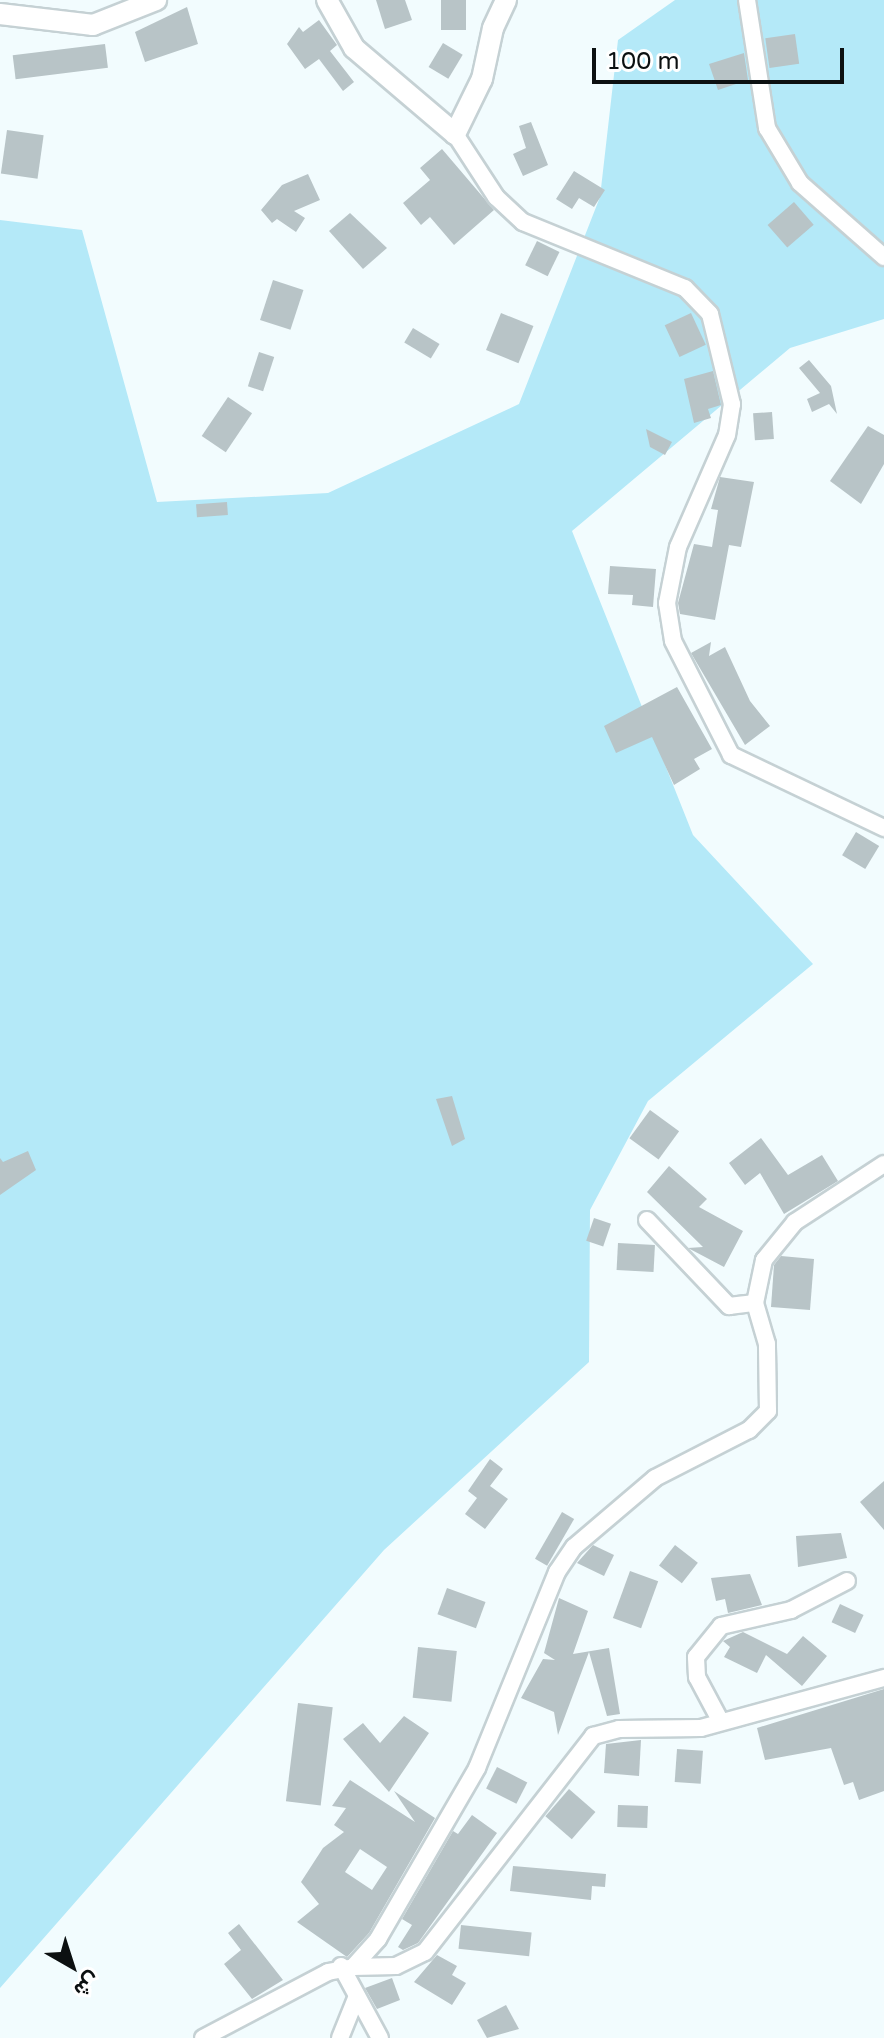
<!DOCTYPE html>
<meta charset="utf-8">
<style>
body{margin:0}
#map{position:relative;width:884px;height:2038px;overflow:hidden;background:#f2fcfe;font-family:"Varela Round",Vazirmatn,sans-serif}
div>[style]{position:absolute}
.green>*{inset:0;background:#b4e9f8}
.building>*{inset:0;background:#b8c4c7;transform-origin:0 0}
.roads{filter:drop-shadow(2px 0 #c5d1d4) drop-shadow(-2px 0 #c5d1d4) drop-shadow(0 2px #c5d1d4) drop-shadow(0 -2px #c5d1d4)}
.minor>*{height:16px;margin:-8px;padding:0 8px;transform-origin:8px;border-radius:8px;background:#fff}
.tertiary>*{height:20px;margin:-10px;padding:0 10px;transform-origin:10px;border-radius:10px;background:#fff}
span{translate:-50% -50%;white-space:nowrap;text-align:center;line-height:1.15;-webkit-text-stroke:7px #fff;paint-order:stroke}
.north{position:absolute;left:32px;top:1926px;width:80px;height:80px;-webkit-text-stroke:6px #fff;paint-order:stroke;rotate:141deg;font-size:22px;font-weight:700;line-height:32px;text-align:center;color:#0c1011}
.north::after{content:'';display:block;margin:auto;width:28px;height:36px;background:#0c1011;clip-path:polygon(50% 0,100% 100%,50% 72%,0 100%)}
.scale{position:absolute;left:592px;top:48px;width:252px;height:36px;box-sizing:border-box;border:4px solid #0c1011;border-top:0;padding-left:10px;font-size:24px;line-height:28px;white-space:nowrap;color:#0c1011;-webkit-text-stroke:6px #fff;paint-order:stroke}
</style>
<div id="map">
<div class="green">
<i style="clip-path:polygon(675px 0,884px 0,884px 319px,790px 348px,572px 531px,693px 835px,813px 964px,648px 1101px,590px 1210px,589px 1362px,384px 1550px,0 1988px,0 220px,82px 230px,157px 502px,328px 493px,519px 404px,600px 197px,618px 40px)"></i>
</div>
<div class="building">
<i style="clip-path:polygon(376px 0,405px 0,412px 20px,385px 29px)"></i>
<i style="left:441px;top:0;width:25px;height:30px"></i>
<i style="clip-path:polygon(187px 7px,198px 44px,145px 62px,135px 32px)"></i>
<i style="clip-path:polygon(319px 20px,337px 45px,330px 51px,354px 82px,343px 91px,319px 59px,305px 69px,287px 44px,299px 27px,303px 32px)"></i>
<i style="left:795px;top:34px;width:30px;height:30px;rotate:82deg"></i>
<i style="left:443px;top:43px;width:23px;height:28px;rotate:31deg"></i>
<i style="left:105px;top:44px;width:24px;height:93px;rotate:83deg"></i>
<i style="clip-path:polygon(744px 53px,748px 80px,718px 90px,709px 64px)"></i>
<i style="clip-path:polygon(531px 122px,548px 165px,523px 176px,513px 154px,526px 148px,519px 126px)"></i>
<i style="left:7px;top:130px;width:37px;height:44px;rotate:8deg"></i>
<i style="clip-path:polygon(442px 149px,494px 210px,454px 245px,430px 217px,421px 225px,403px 203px,430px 180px,420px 168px)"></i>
<i style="clip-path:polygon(574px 171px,605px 190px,594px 207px,579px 198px,572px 209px,556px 199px)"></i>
<i style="clip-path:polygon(308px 174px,320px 200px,294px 211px,305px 218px,296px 232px,277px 219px,272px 223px,261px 210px,282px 185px)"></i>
<i style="left:794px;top:202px;width:30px;height:35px;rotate:49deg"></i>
<i style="clip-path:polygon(350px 213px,387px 248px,363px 269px,329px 231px)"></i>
<i style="left:537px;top:241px;width:25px;height:27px;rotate:26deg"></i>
<i style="left:273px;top:280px;width:32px;height:42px;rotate:18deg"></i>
<i style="left:501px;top:313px;width:35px;height:40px;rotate:22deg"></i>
<i style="left:691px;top:313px;width:35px;height:29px;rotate:65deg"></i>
<i style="left:413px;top:328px;width:31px;height:17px;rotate:31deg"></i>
<i style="left:259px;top:352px;width:16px;height:36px;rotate:18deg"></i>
<i style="clip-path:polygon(809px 360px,831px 386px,837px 414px,829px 404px,812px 412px,807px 399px,820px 393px,799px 368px)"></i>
<i style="clip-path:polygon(713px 371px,721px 405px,708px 409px,711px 418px,694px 423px,684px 379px)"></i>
<i style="left:228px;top:397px;width:29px;height:47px;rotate:34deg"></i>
<i style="left:772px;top:412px;width:27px;height:19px;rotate:86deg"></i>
<i style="clip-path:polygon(868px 426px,884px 435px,884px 464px,861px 504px,830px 481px)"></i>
<i style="clip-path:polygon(646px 429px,672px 442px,665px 455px,650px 447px)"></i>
<i style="clip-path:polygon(720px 477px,754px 482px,741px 547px,729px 545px,715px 620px,680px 614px,678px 603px,694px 544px,712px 547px,718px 510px,711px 509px)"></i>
<i style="left:227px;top:502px;width:13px;height:31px;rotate:86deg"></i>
<i style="clip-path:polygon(610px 566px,656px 569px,653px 607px,632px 605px,633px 595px,608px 594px)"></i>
<i style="clip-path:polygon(711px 642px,709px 656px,725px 647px,750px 701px,770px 726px,745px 745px,691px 653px)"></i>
<i style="clip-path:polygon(677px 687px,712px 749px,694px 759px,700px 769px,674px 785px,652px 737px,616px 753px,604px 726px)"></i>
<i style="left:856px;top:832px;width:27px;height:27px;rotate:31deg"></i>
<i style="clip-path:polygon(452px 1096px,465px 1139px,452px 1146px,436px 1099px)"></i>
<i style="left:650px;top:1110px;width:36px;height:35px;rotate:36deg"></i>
<i style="clip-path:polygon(761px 1138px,788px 1175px,822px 1155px,838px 1181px,784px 1214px,760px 1173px,745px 1185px,729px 1163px)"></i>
<i style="clip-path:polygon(28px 1151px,36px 1170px,0 1195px,0 1158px,3px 1162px)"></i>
<i style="clip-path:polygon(669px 1166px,707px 1199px,699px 1207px,743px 1231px,724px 1267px,688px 1248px,703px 1247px,647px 1192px)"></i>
<i style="left:594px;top:1218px;width:18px;height:24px;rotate:19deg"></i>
<i style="left:618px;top:1243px;width:37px;height:27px;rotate:3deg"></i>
<i style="clip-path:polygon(781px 1256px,814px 1259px,810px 1310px,771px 1307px,774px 1265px)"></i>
<i style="clip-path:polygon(490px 1459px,503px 1469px,490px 1486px,508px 1499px,485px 1529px,465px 1514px,477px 1498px,468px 1491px)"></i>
<i style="clip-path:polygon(884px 1481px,884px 1530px,860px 1502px)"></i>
<i style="left:562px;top:1512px;width:14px;height:54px;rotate:30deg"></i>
<i style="clip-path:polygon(841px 1533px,847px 1558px,798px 1567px,796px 1536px)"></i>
<i style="clip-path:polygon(593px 1545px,614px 1555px,604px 1576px,577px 1563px)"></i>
<i style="left:675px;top:1545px;width:29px;height:26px;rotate:38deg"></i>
<i style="left:630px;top:1571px;width:30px;height:50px;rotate:20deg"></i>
<i style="clip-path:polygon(750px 1574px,762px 1605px,728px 1613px,725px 1599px,716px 1601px,711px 1578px)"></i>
<i style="left:447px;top:1588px;width:41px;height:28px;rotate:20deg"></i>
<i style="clip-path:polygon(559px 1598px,588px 1611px,573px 1654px,609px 1648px,620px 1714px,607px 1716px,589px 1652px,558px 1735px,554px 1712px,521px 1698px,543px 1659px,555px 1660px,544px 1653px)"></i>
<i style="left:840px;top:1604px;width:26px;height:20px;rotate:25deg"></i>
<i style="clip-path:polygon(743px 1632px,787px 1654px,803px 1636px,827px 1656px,802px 1686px,766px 1655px,757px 1673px,724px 1657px,730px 1647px,723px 1641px)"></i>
<i style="left:418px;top:1647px;width:39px;height:51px;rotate:6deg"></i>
<i style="clip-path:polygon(884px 1689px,884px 1791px,859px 1800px,853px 1782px,844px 1785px,831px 1748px,765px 1760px,757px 1728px)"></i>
<i style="left:298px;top:1703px;width:35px;height:99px;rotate:7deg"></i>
<i style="clip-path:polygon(404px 1716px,429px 1733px,389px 1792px,343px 1739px,363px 1723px,380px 1743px)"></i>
<i style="clip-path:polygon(641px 1740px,639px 1776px,604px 1773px,606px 1744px)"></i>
<i style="left:677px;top:1749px;width:26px;height:33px;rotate:4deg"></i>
<i style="left:497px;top:1767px;width:34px;height:24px;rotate:27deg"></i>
<i style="clip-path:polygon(evenodd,350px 1780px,415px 1822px,394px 1791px,435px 1818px,369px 1933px,347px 1957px,297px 1922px,319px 1904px,301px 1882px,323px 1848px,344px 1832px,334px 1825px,346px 1808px,332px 1806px,350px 1780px,360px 1849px,387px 1867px,372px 1890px,345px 1872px,360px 1849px)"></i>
<i style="left:569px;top:1789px;width:35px;height:36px;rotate:41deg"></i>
<i style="left:618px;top:1805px;width:30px;height:22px;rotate:2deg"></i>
<i style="clip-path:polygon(472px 1815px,497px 1833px,418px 1943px,403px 1950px,398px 1947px,412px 1925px,402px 1919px,453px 1831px,458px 1834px)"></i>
<i style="clip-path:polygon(513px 1866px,606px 1874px,605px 1887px,592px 1886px,591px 1900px,510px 1891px)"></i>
<i style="clip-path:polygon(239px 1924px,283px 1980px,252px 1999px,224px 1964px,241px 1950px,228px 1933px)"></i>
<i style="left:461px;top:1925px;width:71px;height:24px;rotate:6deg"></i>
<i style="clip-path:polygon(437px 1955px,457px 1966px,452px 1975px,466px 1983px,452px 2005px,414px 1982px)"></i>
<i style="clip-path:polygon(392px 1978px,400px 2000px,377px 2009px,365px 1988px)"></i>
<i style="clip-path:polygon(506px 2005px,519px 2029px,487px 2038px,477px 2020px)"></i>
</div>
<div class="roads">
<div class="minor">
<i style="left:747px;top:0;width:130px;rotate:81.1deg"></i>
<i style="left:767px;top:128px;width:64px;rotate:59deg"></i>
<i style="left:800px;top:183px;width:112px;rotate:41.4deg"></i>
<i style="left:455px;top:134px;width:75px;rotate:56.9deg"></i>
<i style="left:496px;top:197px;width:37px;rotate:43deg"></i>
<i style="left:523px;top:222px;width:175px;rotate:22.2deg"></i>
<i style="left:685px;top:288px;width:36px;rotate:46deg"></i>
<i style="left:710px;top:314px;width:93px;rotate:76.3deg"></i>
<i style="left:732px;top:404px;width:31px;rotate:99deg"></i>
<i style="left:727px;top:435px;width:122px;rotate:113.6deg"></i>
<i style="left:678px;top:547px;width:57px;rotate:101.1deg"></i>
<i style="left:667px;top:603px;width:38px;rotate:81deg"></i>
<i style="left:673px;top:641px;width:128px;rotate:63deg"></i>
<i style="left:731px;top:755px;width:170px;rotate:25.5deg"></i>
<i style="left:647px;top:1220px;width:119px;rotate:46.4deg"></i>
<i style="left:729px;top:1306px;width:26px;rotate:-7deg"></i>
<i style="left:721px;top:1722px;width:51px;rotate:-118.1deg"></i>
<i style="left:697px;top:1677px;width:20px;rotate:-93deg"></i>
<i style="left:696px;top:1657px;width:40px;rotate:-51deg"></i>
<i style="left:721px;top:1626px;width:72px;rotate:-12.9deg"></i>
<i style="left:791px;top:1610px;width:63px;rotate:-27.4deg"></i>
<i style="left:341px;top:1966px;width:82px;rotate:61.6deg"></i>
<i style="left:353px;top:1967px;width:43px;rotate:-1.3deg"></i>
<i style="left:396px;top:1966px;width:32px;rotate:-26deg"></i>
<i style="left:425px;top:1952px;width:274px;rotate:-52.1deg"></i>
<i style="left:593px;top:1736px;width:27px;rotate:-15deg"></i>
<i style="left:619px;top:1729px;width:82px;rotate:-0.7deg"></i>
<i style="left:701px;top:1728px;width:190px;rotate:-15.3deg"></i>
<i style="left:203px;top:2038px;width:141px;rotate:-27.8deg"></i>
<i style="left:328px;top:1972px;width:25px;rotate:-11deg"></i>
<i style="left:353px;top:1967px;width:38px;rotate:-48deg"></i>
<i style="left:378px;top:1939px;width:198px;rotate:-59.9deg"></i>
<i style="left:477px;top:1768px;width:212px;rotate:-67.8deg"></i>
<i style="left:557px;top:1572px;width:30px;rotate:-56deg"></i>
<i style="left:574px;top:1547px;width:106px;rotate:-40.4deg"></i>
<i style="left:655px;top:1478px;width:106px;rotate:-27.1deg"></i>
<i style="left:749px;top:1430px;width:27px;rotate:-45deg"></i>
<i style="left:768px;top:1411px;width:67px;rotate:-90.9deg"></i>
<i style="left:767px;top:1344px;width:43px;rotate:-106.3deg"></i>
<i style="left:755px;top:1303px;width:44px;rotate:-78.2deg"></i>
<i style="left:764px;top:1260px;width:49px;rotate:-50.8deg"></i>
<i style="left:795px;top:1222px;width:106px;rotate:-33.1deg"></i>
<i style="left:340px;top:2038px;width:45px;rotate:-68deg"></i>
</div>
<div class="tertiary">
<i style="left:327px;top:0;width:55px;rotate:60.6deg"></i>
<i style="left:354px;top:48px;width:133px;rotate:40.4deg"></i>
<i style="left:455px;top:134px;width:61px;rotate:-63.9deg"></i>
<i style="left:482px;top:79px;width:52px;rotate:-77.8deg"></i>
<i style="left:493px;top:28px;width:31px;rotate:-65deg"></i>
<i style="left:0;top:14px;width:94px;rotate:6.7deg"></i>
<i style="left:93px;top:25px;width:68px;rotate:-21.6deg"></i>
</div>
</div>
<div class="north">ش</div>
<div class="scale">100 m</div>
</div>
